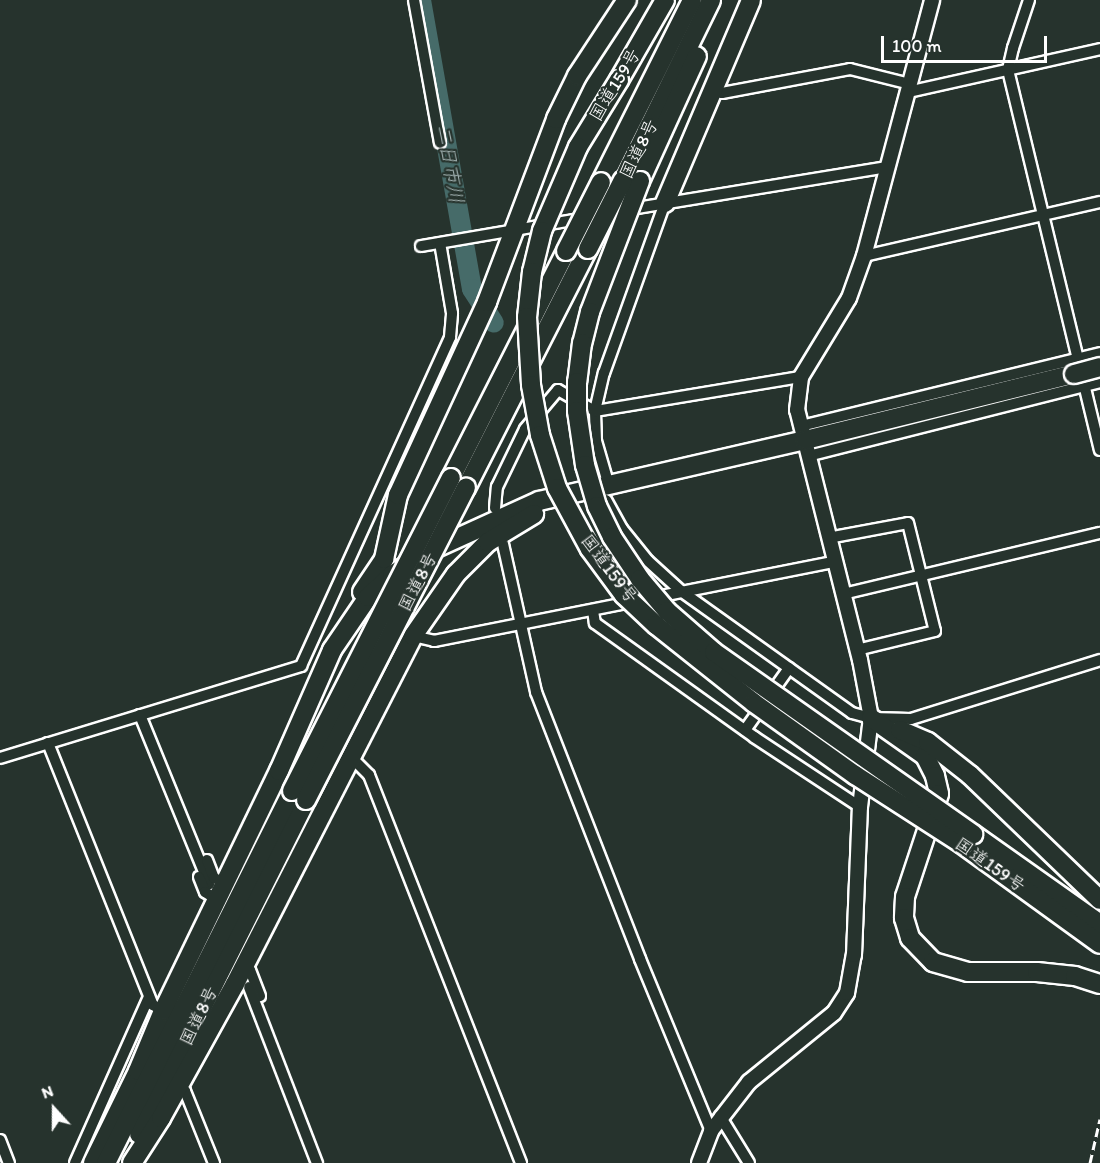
<!DOCTYPE html>
<meta charset="utf-8">
<style>
body{margin:0}
#map{position:relative;width:1100px;height:1163px;overflow:hidden;background:#26332d;font-family:Itim,"Klee One",sans-serif}
div>[style]{position:absolute}
.river>*{height:20px;margin:-10px;padding:0 10px;transform-origin:10px;border-radius:10px;background:#466b69}
.roads{filter:drop-shadow(2px 0 #fff) drop-shadow(-2px 0 #fff) drop-shadow(0 2px #fff) drop-shadow(0 -2px #fff)}
.street>*{height:10px;margin:-5px;padding:0 5px;transform-origin:5px;border-radius:5px;background:#26332d}
.secondary>*{height:14px;margin:-7px;padding:0 7px;transform-origin:7px;border-radius:7px;background:#26332d}
.highway>*{height:18px;margin:-9px;padding:0 9px;transform-origin:9px;border-radius:9px;background:#26332d}
.rail>*{height:3px;margin-top:-1.5px;transform-origin:0;background:repeating-linear-gradient(90deg,#fff 0 9px,transparent 0 13.5px)}
.bridges{filter:drop-shadow(2px 0 #fff) drop-shadow(-2px 0 #fff) drop-shadow(0 2px #fff) drop-shadow(0 -2px #fff)}
.highway-bridge>*{height:18px;margin:-9px;padding:0 9px;transform-origin:9px;border-radius:9px;background:#26332d}
span{translate:-50% -50%;white-space:nowrap;text-align:center;line-height:1.15;-webkit-text-stroke:4.5px #26332d;paint-order:stroke}
.street-label{font-size:18px;color:#fff}
.water-label{font-size:20px;color:#acbcbc;font-style:italic}
.north{position:absolute;left:24px;top:1079px;width:60px;height:60px;-webkit-text-stroke:4px #26332d;paint-order:stroke;rotate:339deg;font-size:16px;font-weight:700;line-height:24px;text-align:center;color:#fff}
.north::after{content:'';display:block;margin:auto;width:21px;height:27px;background:#fff;clip-path:polygon(50% 0,100% 100%,50% 72%,0 100%)}
.scale{position:absolute;left:881px;top:36px;width:166px;height:27px;box-sizing:border-box;border:3px solid #fff;border-top:0;padding-left:8px;font-size:18px;line-height:21px;white-space:nowrap;color:#fff;-webkit-text-stroke:4px #26332d;paint-order:stroke}
</style>
<div id="map">
<div class="river">
<i style="left:421px;top:0;width:293px;rotate:80deg"></i>
<i style="left:472px;top:289px;width:40px;rotate:57.1deg"></i>
</div>
<div class="roads">
<div class="street">
<i style="left:414px;top:0;width:145px;rotate:79.7deg"></i>
<i style="left:1029px;top:0;width:51px;rotate:108.4deg"></i>
<i style="left:1013px;top:48px;width:23px;rotate:103deg"></i>
<i style="left:1008px;top:70px;width:391px;rotate:76.4deg"></i>
<i style="left:710px;top:91px;width:12px;rotate:9deg"></i>
<i style="left:722px;top:93px;width:130px;rotate:-10.6deg"></i>
<i style="left:850px;top:69px;width:62px;rotate:14deg"></i>
<i style="left:908px;top:92px;width:197px;rotate:-12.6deg"></i>
<i style="left:625px;top:210px;width:267px;rotate:-9.3deg"></i>
<i style="left:421px;top:246px;width:165px;rotate:-9.7deg"></i>
<i style="left:864px;top:256px;width:242px;rotate:-12.9deg"></i>
<i style="left:801px;top:426px;width:308px;rotate:-13.7deg"></i>
<i style="left:808px;top:456px;width:301px;rotate:-14.2deg"></i>
<i style="left:609px;top:486px;width:47px;rotate:-106.1deg"></i>
<i style="left:596px;top:441px;width:30px;rotate:-92deg"></i>
<i style="left:595px;top:411px;width:39px;rotate:-77deg"></i>
<i style="left:604px;top:373px;width:181px;rotate:-70.3deg"></i>
<i style="left:606px;top:500px;width:33px;rotate:61deg"></i>
<i style="left:622px;top:529px;width:41px;rotate:50.9deg"></i>
<i style="left:648px;top:561px;width:45px;rotate:42.3deg"></i>
<i style="left:681px;top:591px;width:210px;rotate:35.5deg"></i>
<i style="left:852px;top:713px;width:20px;rotate:15deg"></i>
<i style="left:871px;top:718px;width:40px;rotate:1.4deg"></i>
<i style="left:911px;top:719px;width:198px;rotate:-17.3deg"></i>
<i style="left:495px;top:508px;width:21px;rotate:-85deg"></i>
<i style="left:497px;top:487px;width:64px;rotate:-64.2deg"></i>
<i style="left:525px;top:429px;width:51px;rotate:-49.8deg"></i>
<i style="left:558px;top:390px;width:43px;rotate:29.6deg"></i>
<i style="left:595px;top:411px;width:209px;rotate:-9.4deg"></i>
<i style="left:828px;top:538px;width:81px;rotate:-10.6deg"></i>
<i style="left:908px;top:523px;width:111px;rotate:76deg"></i>
<i style="left:935px;top:631px;width:80px;rotate:166.3deg"></i>
<i style="left:503px;top:544px;width:152px;rotate:77.4deg"></i>
<i style="left:536px;top:692px;width:287px;rotate:68.7deg"></i>
<i style="left:640px;top:959px;width:186px;rotate:67.6deg"></i>
<i style="left:843px;top:594px;width:264px;rotate:-13.4deg"></i>
<i style="left:593px;top:611px;width:12px;rotate:81deg"></i>
<i style="left:595px;top:623px;width:196px;rotate:35.6deg"></i>
<i style="left:754px;top:737px;width:127px;rotate:33.4deg"></i>
<i style="left:413px;top:636px;width:22px;rotate:13deg"></i>
<i style="left:434px;top:641px;width:408px;rotate:-11.2deg"></i>
<i style="left:140px;top:715px;width:183px;rotate:67.8deg"></i>
<i style="left:745px;top:730px;width:76px;rotate:-54.6deg"></i>
<i style="left:48px;top:743px;width:282px;rotate:68.2deg"></i>
<i style="left:153px;top:1005px;width:12px;rotate:31deg"></i>
<i style="left:0;top:758px;width:315px;rotate:-17deg"></i>
<i style="left:301px;top:666px;width:361px;rotate:-65.6deg"></i>
<i style="left:450px;top:337px;width:24px;rotate:-85deg"></i>
<i style="left:452px;top:313px;width:71px;rotate:-99.7deg"></i>
<i style="left:352px;top:758px;width:24px;rotate:45deg"></i>
<i style="left:369px;top:775px;width:417px;rotate:68.6deg"></i>
<i style="left:207px;top:860px;width:19px;rotate:69deg"></i>
<i style="left:214px;top:878px;width:12px;rotate:24deg"></i>
<i style="left:199px;top:877px;width:16px;rotate:68deg"></i>
<i style="left:205px;top:892px;width:13px;rotate:32deg"></i>
<i style="left:244px;top:966px;width:7px;rotate:34deg"></i>
<i style="left:250px;top:970px;width:28px;rotate:69deg"></i>
<i style="left:249px;top:987px;width:189px;rotate:68.9deg"></i>
<i style="left:175px;top:1091px;width:10px"></i>
<i style="left:185px;top:1091px;width:78px;rotate:68.1deg"></i>
<i style="left:720px;top:1116px;width:55px;rotate:58.3deg"></i>
<i style="left:0;top:1140px;width:25px;rotate:69deg"></i>
<i style="left:75px;top:1163px;width:182px;rotate:-66deg"></i>
</div>
<div class="secondary">
<i style="left:699px;top:1163px;width:34px;rotate:-69deg"></i>
<i style="left:711px;top:1131px;width:62px;rotate:-52.2deg"></i>
<i style="left:749px;top:1082px;width:109px;rotate:-39.1deg"></i>
<i style="left:834px;top:1013px;width:24px;rotate:-57deg"></i>
<i style="left:847px;top:993px;width:39px;rotate:-80deg"></i>
<i style="left:854px;top:955px;width:148px;rotate:-87.7deg"></i>
<i style="left:860px;top:807px;width:90px;rotate:-83deg"></i>
<i style="left:871px;top:718px;width:59px;rotate:-100.7deg"></i>
<i style="left:860px;top:660px;width:258px;rotate:-104.1deg"></i>
<i style="left:797px;top:410px;width:33px;rotate:-83deg"></i>
<i style="left:801px;top:377px;width:92px;rotate:-58.7deg"></i>
<i style="left:849px;top:298px;width:45px;rotate:-70.3deg"></i>
<i style="left:864px;top:256px;width:265px;rotate:-75.1deg"></i>
</div>
<div class="highway">
<i style="left:619px;top:80px;width:92px;rotate:-60.1deg"></i>
<i style="left:623px;top:180px;width:200px;rotate:-63.9deg"></i>
<i style="left:640px;top:181px;width:137px;rotate:-65.5deg"></i>
<i style="left:601px;top:182px;width:203px;rotate:-63.4deg"></i>
<i style="left:665px;top:203px;width:220px;rotate:-67deg"></i>
<i style="left:451px;top:478px;width:254px;rotate:-63.1deg"></i>
<i style="left:466px;top:488px;width:268px;rotate:-63deg"></i>
<i style="left:362px;top:592px;width:40px;rotate:-56deg"></i>
<i style="left:384px;top:559px;width:66px;rotate:-77.7deg"></i>
<i style="left:398px;top:495px;width:213px;rotate:-65.2deg"></i>
<i style="left:487px;top:302px;width:196px;rotate:-69.3deg"></i>
<i style="left:556px;top:119px;width:48px;rotate:-64deg"></i>
<i style="left:577px;top:76px;width:91px;rotate:-56.7deg"></i>
<i style="left:871px;top:718px;width:66px;rotate:35.1deg"></i>
<i style="left:925px;top:756px;width:22px;rotate:63deg"></i>
<i style="left:935px;top:776px;width:18px;rotate:77deg"></i>
<i style="left:939px;top:794px;width:108px;rotate:108.3deg"></i>
<i style="left:905px;top:897px;width:21px;rotate:93deg"></i>
<i style="left:904px;top:918px;width:21px;rotate:73deg"></i>
<i style="left:910px;top:938px;width:33px;rotate:46deg"></i>
<i style="left:933px;top:962px;width:36px;rotate:16deg"></i>
<i style="left:968px;top:972px;width:69px"></i>
<i style="left:1037px;top:972px;width:38px;rotate:6deg"></i>
<i style="left:1075px;top:976px;width:26px;rotate:18deg"></i>
<i style="left:900px;top:730px;width:30px;rotate:23deg"></i>
<i style="left:928px;top:742px;width:53px;rotate:38.2deg"></i>
<i style="left:970px;top:775px;width:180px;rotate:43.9deg"></i>
<i style="left:973px;top:834px;width:156px;rotate:35.3deg"></i>
<i style="left:962px;top:844px;width:170px;rotate:35.9deg"></i>
<i style="left:139px;top:1134px;width:373px;rotate:-63.4deg"></i>
<i style="left:93px;top:1163px;width:102px;rotate:-63.9deg"></i>
<i style="left:138px;top:1071px;width:65px;rotate:-67.4deg"></i>
<i style="left:163px;top:1011px;width:267px;rotate:-64.2deg"></i>
<i style="left:279px;top:771px;width:132px;rotate:-66.3deg"></i>
<i style="left:332px;top:650px;width:64px;rotate:-55.8deg"></i>
<i style="left:368px;top:597px;width:33px;rotate:-43deg"></i>
<i style="left:392px;top:575px;width:44px;rotate:-33deg"></i>
<i style="left:429px;top:551px;width:121px;rotate:-24.4deg"></i>
<i style="left:539px;top:501px;width:273px;rotate:-12.9deg"></i>
<i style="left:805px;top:440px;width:277px;rotate:-13.8deg"></i>
<i style="left:106px;top:1163px;width:416px;rotate:-63.4deg"></i>
<i style="left:132px;top:1163px;width:54px;rotate:-57.2deg"></i>
<i style="left:161px;top:1118px;width:153px;rotate:-61.1deg"></i>
<i style="left:235px;top:984px;width:391px;rotate:-62.9deg"></i>
<i style="left:413px;top:636px;width:75px;rotate:-55.3deg"></i>
<i style="left:456px;top:574px;width:45px;rotate:-45deg"></i>
<i style="left:488px;top:542px;width:54px;rotate:-31.3deg"></i>
</div>
</div>
<div class="rail">
<i style="left:1090px;top:1163px;width:45px;rotate:-77.2deg"></i>
</div>
<div class="bridges">
<div class="highway-bridge">
<i style="left:619px;top:80px;width:79px;rotate:121.5deg"></i>
<i style="left:578px;top:147px;width:91px;rotate:113.2deg"></i>
<i style="left:542px;top:231px;width:42px;rotate:103.7deg"></i>
<i style="left:532px;top:272px;width:45px;rotate:96.3deg"></i>
<i style="left:527px;top:317px;width:68px;rotate:86.6deg"></i>
<i style="left:531px;top:385px;width:51px;rotate:79.8deg"></i>
<i style="left:540px;top:435px;width:56px;rotate:72.2deg"></i>
<i style="left:557px;top:488px;width:69px;rotate:61.6deg"></i>
<i style="left:590px;top:549px;width:57px;rotate:53.5deg"></i>
<i style="left:624px;top:595px;width:44px;rotate:43.2deg"></i>
<i style="left:656px;top:625px;width:125px;rotate:38.5deg"></i>
<i style="left:754px;top:703px;width:124px;rotate:35.5deg"></i>
<i style="left:855px;top:775px;width:127px;rotate:32.8deg"></i>
<i style="left:640px;top:181px;width:140px;rotate:110.9deg"></i>
<i style="left:590px;top:312px;width:32px;rotate:104deg"></i>
<i style="left:582px;top:343px;width:39px;rotate:97deg"></i>
<i style="left:577px;top:382px;width:29px;rotate:90deg"></i>
<i style="left:577px;top:411px;width:55px;rotate:81.6deg"></i>
<i style="left:585px;top:465px;width:43px;rotate:73.7deg"></i>
<i style="left:597px;top:506px;width:34px;rotate:64deg"></i>
<i style="left:612px;top:537px;width:50px;rotate:56.3deg"></i>
<i style="left:640px;top:579px;width:42px;rotate:49.8deg"></i>
<i style="left:667px;top:611px;width:62px;rotate:41.1deg"></i>
<i style="left:714px;top:652px;width:317px;rotate:35.1deg"></i>
<i style="left:588px;top:249px;width:77px;rotate:-63.1deg"></i>
<i style="left:566px;top:251px;width:77px;rotate:-63.1deg"></i>
<i style="left:1074px;top:374px;width:27px;rotate:-15deg"></i>
<i style="left:292px;top:791px;width:351px;rotate:-63.1deg"></i>
<i style="left:306px;top:800px;width:351px;rotate:-62.9deg"></i>
</div>
</div>
<div class="street-label">
<span style="left:615px;top:85px;rotate:-59deg">国道159号</span>
<span style="left:639px;top:149px;rotate:-64deg">国道8号</span>
<span style="left:609px;top:569px;rotate:53deg">国道159号</span>
<span style="left:418px;top:582px;rotate:-63deg">国道8号</span>
<span style="left:990px;top:865px;rotate:35deg">国道159号</span>
<span style="left:199px;top:1016px;rotate:-64deg">国道8号</span>
</div>
<div class="water-label">
<span style="left:450px;top:164px;rotate:80deg">二日市川</span>
</div>
<div class="north">N</div>
<div class="scale">100 m</div>
</div>
